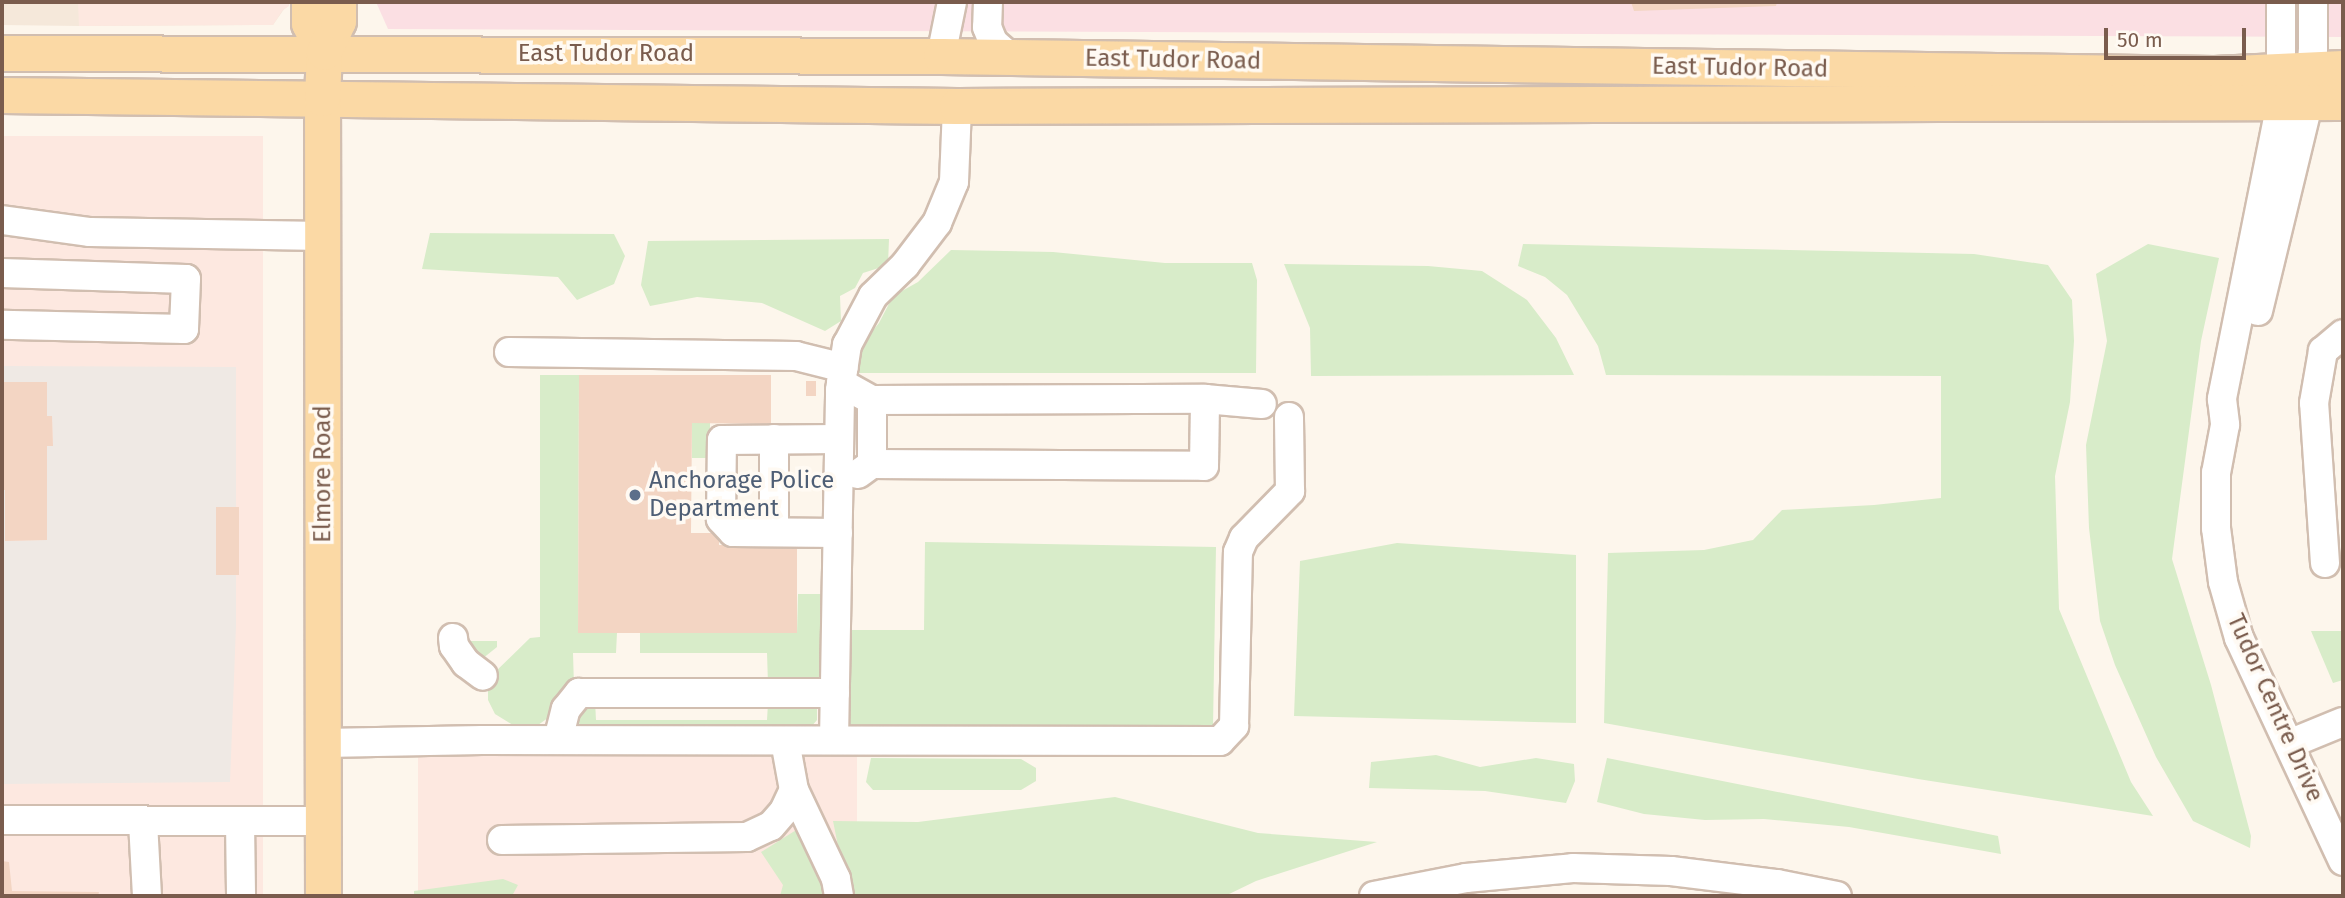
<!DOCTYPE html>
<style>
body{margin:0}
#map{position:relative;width:2345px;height:898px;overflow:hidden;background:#fdf6ec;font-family:"Fira Sans",sans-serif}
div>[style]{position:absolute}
.residential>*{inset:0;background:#f5e8da}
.commercial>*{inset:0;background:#fde8e0;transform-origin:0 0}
.industrial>*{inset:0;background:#efe9e4}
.medical>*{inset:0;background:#fbdfe3}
.green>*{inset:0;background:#d8ecc9;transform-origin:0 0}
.building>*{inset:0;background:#f3d5c3;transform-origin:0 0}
.roads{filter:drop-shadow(2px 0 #d1beb0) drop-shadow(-2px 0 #d1beb0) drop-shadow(0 2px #d1beb0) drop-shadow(0 -2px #d1beb0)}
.minor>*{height:28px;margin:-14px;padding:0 14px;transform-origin:14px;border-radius:14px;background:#fff}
.major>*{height:35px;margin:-17.5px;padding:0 17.5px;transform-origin:17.5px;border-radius:17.5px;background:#fbd9a5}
.dots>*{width:19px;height:19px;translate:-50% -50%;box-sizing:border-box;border:4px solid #fffaf3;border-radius:50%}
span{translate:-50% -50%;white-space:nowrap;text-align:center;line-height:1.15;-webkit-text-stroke:7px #fffaf3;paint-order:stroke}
.street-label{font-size:24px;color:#7a5c4d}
.service-label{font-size:24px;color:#4e5e75}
.left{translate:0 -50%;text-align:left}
.frame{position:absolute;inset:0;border:4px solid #7a5c4d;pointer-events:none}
.scale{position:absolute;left:2104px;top:28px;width:142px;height:32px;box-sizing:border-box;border:4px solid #7a5c4d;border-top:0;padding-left:9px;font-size:21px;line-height:24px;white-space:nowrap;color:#7a5c4d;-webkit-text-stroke:5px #fffaf3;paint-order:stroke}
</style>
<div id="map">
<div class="residential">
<i style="clip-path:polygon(2px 2px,289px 2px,273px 25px,79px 26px,2px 25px)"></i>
</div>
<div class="commercial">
<i style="clip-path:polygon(78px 2px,289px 2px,289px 6px,282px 11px,273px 25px,79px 26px)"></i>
<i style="left:263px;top:136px;width:760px;height:261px;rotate:90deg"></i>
<i style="left:418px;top:754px;width:439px;height:142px"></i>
</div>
<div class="industrial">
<i style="clip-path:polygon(2px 366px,236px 367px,236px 626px,230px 782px,2px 784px,2px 490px,5px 490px,5px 541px,47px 540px,47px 446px,53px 446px,52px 416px,47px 416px,47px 382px,4px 382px,5px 444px,2px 444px)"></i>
</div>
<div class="medical">
<i style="clip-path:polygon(376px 2px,2343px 2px,2343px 37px,388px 29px)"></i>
</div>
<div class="green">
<i style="clip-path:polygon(430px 233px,614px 234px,625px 256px,614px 284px,577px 300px,558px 277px,422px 269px)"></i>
<i style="clip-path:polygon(889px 239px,888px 265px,863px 273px,855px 288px,840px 296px,841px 321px,825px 331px,762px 303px,697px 297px,650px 306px,641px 285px,648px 241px)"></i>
<i style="clip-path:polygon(1523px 244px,1974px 254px,2048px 265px,2072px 300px,2074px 341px,2070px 402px,2055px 476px,2059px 609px,2131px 782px,2153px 816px,1918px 779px,1604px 723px,1608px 553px,1704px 550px,1753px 540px,1782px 510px,1874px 505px,1941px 498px,1941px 376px,1606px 375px,1598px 346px,1567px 295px,1545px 277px,1518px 266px)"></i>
<i style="clip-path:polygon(2148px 244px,2219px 258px,2201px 341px,2172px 559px,2211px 685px,2251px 836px,2250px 848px,2193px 821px,2156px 757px,2115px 665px,2100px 621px,2089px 528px,2086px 445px,2107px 341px,2096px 274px)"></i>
<i style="clip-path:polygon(951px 250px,1053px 252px,1165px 263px,1252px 263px,1257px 280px,1256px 373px,857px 373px,861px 345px,879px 323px,893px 296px,918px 282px)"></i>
<i style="clip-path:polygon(1284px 264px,1428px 266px,1482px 271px,1527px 300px,1556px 338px,1574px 375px,1311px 376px,1310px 328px)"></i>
<i style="clip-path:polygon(540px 375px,579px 375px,578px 632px,617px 633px,616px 653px,573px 653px,574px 686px,555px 713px,538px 725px,513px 725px,495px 714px,488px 700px,488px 684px,491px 676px,530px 638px,540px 637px)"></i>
<i style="left:692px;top:423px;width:18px;height:35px"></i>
<i style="clip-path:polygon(925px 542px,1216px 547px,1213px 727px,845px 725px,844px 630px,924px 630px)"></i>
<i style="clip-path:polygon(1397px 543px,1576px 555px,1576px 723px,1294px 716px,1300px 561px)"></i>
<i style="clip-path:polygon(798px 594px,823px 594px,823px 673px,814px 684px,768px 684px,767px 653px,640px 653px,640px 633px,797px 633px)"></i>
<i style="clip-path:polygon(2311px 631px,2343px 631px,2343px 680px,2333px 683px)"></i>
<i style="clip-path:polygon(466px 641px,497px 641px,497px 647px,482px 659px,466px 647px)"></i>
<i style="clip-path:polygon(595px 701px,596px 720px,767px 720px,768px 703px,809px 704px,817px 709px,817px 720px,811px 727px,587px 728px,578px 723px,578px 710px)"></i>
<i style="clip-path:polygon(1436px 755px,1480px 767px,1536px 758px,1574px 764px,1575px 781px,1566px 803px,1485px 791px,1369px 788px,1371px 762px)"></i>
<i style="clip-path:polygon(871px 758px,1021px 759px,1036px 768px,1036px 781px,1021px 790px,873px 790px,866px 782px)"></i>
<i style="clip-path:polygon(1607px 758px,1998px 836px,2001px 854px,1849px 827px,1764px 819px,1705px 820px,1644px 814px,1597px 802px)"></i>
<i style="clip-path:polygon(1115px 797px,1258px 833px,1377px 842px,1256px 881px,1225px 896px,848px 896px,833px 821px,918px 822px)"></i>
<i style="clip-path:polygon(801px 827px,832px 896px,780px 896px,783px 885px,761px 852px)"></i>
<i style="clip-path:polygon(503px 879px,518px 885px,512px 896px,414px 896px,414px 891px)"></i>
</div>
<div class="building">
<i style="clip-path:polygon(1631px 2px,1777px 2px,1776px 6px,1634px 11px)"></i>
<i style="clip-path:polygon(579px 375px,771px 375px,771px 424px,692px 423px,691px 533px,719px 533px,719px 545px,797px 545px,797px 633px,578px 633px)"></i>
<i style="left:806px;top:381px;width:10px;height:15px"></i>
<i style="clip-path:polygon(4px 382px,47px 382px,47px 416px,52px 416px,53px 446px,47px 446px,47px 540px,5px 541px,5px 490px,2px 490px)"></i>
<i style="left:216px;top:507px;width:23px;height:68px"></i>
<i style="clip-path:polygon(2px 861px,9px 862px,12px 891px,99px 892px,98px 896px,2px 896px)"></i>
</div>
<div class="roads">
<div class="minor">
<i style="left:988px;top:2px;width:25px;rotate:92deg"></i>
<i style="left:987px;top:27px;width:16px;rotate:68deg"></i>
<i style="left:993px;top:42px;width:23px;rotate:41deg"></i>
<i style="left:2281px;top:2px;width:101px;rotate:90deg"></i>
<i style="left:2281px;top:103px;width:302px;rotate:101.3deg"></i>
<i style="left:2222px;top:399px;width:26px;rotate:83deg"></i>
<i style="left:2225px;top:425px;width:49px;rotate:100.6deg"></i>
<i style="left:2216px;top:473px;width:55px;rotate:90deg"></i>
<i style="left:2216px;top:528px;width:54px;rotate:82.6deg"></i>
<i style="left:2223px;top:582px;width:58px;rotate:74.1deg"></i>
<i style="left:2239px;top:638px;width:246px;rotate:65deg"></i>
<i style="left:941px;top:56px;width:55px;rotate:-78.5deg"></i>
<i style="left:2px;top:220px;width:89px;rotate:7.8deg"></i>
<i style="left:90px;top:232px;width:232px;rotate:1deg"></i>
<i style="left:2px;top:273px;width:184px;rotate:1.9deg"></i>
<i style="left:186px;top:279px;width:50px;rotate:92.3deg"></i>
<i style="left:184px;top:329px;width:182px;rotate:-178.7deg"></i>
<i style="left:2258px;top:311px;width:213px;rotate:-76.4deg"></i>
<i style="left:2308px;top:104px;width:55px;rotate:-84.8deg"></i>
<i style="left:2313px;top:49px;width:47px;rotate:-90deg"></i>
<i style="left:509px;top:352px;width:287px;rotate:0.8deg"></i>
<i style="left:796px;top:356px;width:49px;rotate:14deg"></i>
<i style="left:841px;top:383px;width:35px;rotate:29deg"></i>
<i style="left:872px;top:400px;width:333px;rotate:-0.2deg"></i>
<i style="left:1205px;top:399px;width:57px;rotate:5deg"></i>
<i style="left:774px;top:439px;width:93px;rotate:90deg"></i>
<i style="left:872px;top:464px;width:332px;rotate:0.3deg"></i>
<i style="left:1204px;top:466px;width:67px;rotate:-89.1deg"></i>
<i style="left:858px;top:474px;width:17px;rotate:-36deg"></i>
<i style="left:872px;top:464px;width:64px;rotate:-90deg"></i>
<i style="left:838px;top:533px;width:105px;rotate:-179.5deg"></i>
<i style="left:733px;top:532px;width:18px;rotate:-133deg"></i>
<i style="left:721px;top:519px;width:79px;rotate:-89.3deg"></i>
<i style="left:722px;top:440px;width:117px;rotate:-0.5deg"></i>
<i style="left:2325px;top:563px;width:160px;rotate:-93.9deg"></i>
<i style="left:2314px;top:403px;width:53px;rotate:-80.2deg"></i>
<i style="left:2323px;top:351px;width:26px;rotate:-40deg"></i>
<i style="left:453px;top:638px;width:8px;rotate:83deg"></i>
<i style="left:454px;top:646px;width:21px;rotate:55deg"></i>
<i style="left:466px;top:663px;width:21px;rotate:37deg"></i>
<i style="left:558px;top:740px;width:32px;rotate:-76deg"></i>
<i style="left:566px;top:709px;width:21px;rotate:-51deg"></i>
<i style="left:579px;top:693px;width:256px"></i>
<i style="left:834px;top:740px;width:350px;rotate:-89deg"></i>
<i style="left:840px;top:390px;width:46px;rotate:-81.2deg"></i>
<i style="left:847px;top:345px;width:55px;rotate:-62deg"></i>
<i style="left:873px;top:296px;width:45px;rotate:-44.1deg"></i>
<i style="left:905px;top:265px;width:53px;rotate:-52.7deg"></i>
<i style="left:937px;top:223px;width:44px;rotate:-67.5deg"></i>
<i style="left:954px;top:182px;width:76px;rotate:-87.7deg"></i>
<i style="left:785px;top:741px;width:50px;rotate:79.6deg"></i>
<i style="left:794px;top:790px;width:98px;rotate:64.7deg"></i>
<i style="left:836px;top:879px;width:17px;rotate:80deg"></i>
<i style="left:324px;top:743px;width:158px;rotate:-1.1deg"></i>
<i style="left:482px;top:740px;width:738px;rotate:0.08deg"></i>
<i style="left:1220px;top:741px;width:21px;rotate:-47deg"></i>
<i style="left:1234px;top:726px;width:174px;rotate:-88.7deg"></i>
<i style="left:1238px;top:552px;width:15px;rotate:-67deg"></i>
<i style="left:1244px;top:538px;width:66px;rotate:-45.6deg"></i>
<i style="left:1290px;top:491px;width:74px;rotate:-90.8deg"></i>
<i style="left:2289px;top:744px;width:58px;rotate:-22.2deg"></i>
<i style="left:2px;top:820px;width:321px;rotate:0.2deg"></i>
<i style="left:143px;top:822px;width:74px;rotate:86.9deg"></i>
<i style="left:240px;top:822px;width:74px;rotate:89.2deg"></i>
<i style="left:502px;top:840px;width:245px;rotate:-0.7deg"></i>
<i style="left:747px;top:837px;width:26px;rotate:-25deg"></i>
<i style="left:771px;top:826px;width:20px;rotate:-49deg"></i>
<i style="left:784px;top:811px;width:23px;rotate:-65deg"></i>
<i style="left:1374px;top:896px;width:94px;rotate:-11.1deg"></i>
<i style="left:1466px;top:878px;width:107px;rotate:-5.3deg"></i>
<i style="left:1573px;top:868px;width:98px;rotate:1.8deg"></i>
<i style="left:1671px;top:871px;width:107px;rotate:7deg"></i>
<i style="left:1777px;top:884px;width:61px;rotate:11.3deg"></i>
</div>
<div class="major">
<i style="left:309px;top:2px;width:21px;rotate:90deg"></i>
<i style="left:309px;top:23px;width:33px;rotate:63deg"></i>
<i style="left:2px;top:53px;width:939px;rotate:0.18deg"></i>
<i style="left:941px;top:56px;width:1273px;rotate:0.81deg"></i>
<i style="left:2214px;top:74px;width:129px;rotate:-2.7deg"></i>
<i style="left:2px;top:95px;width:955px;rotate:0.66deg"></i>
<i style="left:957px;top:106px;width:1386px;rotate:-0.17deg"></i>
<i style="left:323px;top:896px;width:798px;rotate:-90.07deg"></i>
<i style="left:322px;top:98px;width:46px;rotate:-87.5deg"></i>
<i style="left:324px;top:52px;width:34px;rotate:-66deg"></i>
<i style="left:338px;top:21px;width:19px;rotate:-90deg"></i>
</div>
</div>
<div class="dots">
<i style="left:635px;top:495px;background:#5c6f8a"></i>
</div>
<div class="street-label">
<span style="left:606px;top:54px">East Tudor Road</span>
<span style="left:1173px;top:60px;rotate:1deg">East Tudor Road</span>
<span style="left:1740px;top:68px;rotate:1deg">East Tudor Road</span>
<span style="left:323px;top:474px;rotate:-90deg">Elmore Road</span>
<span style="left:2275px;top:708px;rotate:66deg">Tudor Centre Drive</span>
</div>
<div class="service-label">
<span class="left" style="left:649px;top:495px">Anchorage Police<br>Department</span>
</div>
<div class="frame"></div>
<div class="scale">50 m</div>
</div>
